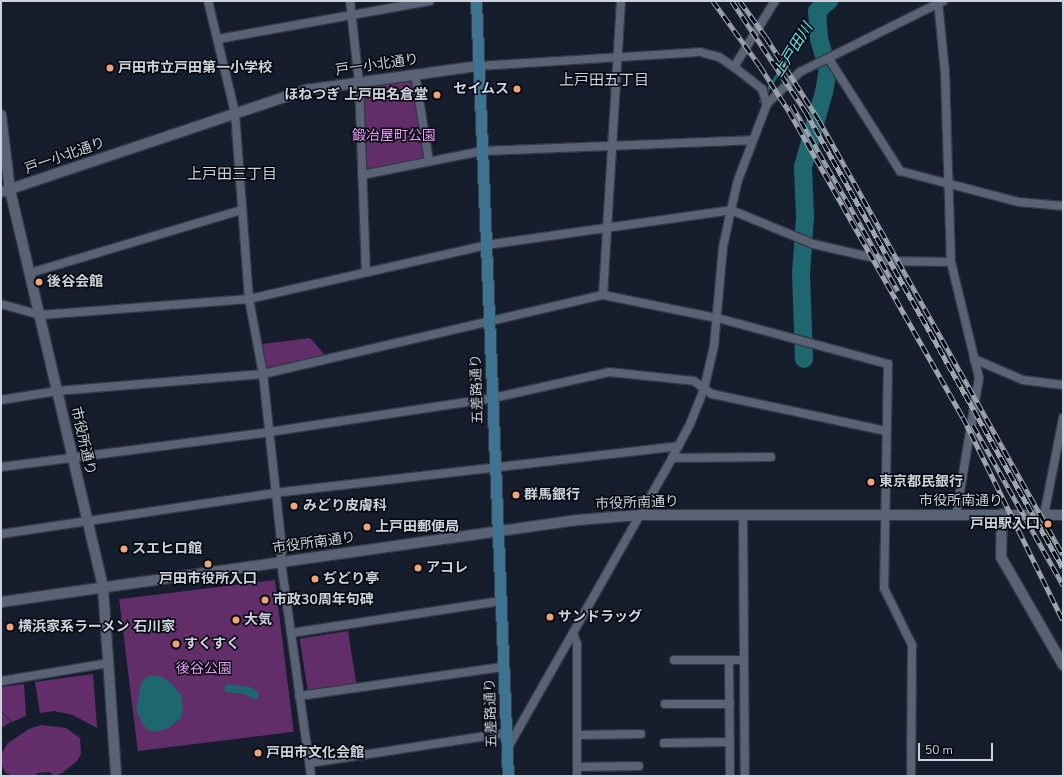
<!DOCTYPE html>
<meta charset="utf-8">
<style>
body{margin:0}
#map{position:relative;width:1064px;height:777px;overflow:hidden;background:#161e2d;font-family:"Nunito Sans","Noto Sans JP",sans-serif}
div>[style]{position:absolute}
.green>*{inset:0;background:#612e69;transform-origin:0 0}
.forest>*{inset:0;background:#632e6b}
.water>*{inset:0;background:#1f676e}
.stream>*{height:3px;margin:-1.5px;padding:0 1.5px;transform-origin:1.5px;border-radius:1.5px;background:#1f676e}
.river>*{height:18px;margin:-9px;padding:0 9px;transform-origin:9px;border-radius:9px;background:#1f676e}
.roads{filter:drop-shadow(1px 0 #333945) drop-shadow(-1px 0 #333945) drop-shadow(0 1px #333945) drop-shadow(0 -1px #333945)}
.minor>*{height:8px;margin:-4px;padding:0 4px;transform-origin:4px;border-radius:4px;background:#5a6376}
.tertiary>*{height:10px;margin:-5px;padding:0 5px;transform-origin:5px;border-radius:5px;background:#5a6376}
.secondary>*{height:11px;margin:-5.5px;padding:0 5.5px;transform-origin:5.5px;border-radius:5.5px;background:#3f7392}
.rail>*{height:4.5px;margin-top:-2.25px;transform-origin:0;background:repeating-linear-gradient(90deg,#05080f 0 9px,#9ea5b0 0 18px);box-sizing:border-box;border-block:1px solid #9ea5b0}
.dots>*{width:11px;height:11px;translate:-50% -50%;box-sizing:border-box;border:2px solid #05080f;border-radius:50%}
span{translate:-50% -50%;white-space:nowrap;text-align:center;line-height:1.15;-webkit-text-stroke:3px #05080f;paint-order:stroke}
.street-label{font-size:14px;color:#cdd3dd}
.poi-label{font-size:14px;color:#cdd3dd;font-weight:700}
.left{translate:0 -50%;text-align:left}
.right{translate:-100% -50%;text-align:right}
.park-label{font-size:14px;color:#ea9df5}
.water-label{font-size:15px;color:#66eaf7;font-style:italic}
.neighbourhood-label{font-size:15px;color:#cdd3dd}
.frame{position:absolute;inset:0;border:2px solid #cdd3dd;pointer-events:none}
.scale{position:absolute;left:918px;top:743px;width:75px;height:18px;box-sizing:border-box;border:2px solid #cdd3dd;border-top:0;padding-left:5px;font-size:12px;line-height:14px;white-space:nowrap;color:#cdd3dd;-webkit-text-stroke:3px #05080f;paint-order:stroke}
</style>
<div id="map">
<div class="green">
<i style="clip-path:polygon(413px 81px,426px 159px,365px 171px,364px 88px)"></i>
<i style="clip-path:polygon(310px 338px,325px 355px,266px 369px,263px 344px)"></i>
<i style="left:275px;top:580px;width:153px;height:157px;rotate:83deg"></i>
<i style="left:348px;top:631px;width:53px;height:49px;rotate:81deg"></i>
<i style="clip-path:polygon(1px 712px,11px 722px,1px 728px)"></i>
</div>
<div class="forest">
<i style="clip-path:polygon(93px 674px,97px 728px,73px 715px,54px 711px,40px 713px,35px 682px)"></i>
<i style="clip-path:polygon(24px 684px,26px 716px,12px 722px,1px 711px,1px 687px)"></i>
<i style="clip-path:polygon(41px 725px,66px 728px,80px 738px,81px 754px,77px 761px,62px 773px,54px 776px,50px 772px,37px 773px,36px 776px,13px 776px,6px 773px,1px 764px,1px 754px,8px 743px,29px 729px)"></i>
</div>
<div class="water">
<i style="clip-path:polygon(147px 676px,160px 676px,170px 682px,181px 695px,183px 710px,181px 718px,167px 729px,158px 731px,151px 732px,144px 726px,136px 710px,141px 683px)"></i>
<i style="clip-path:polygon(226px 684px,250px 687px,257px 691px,259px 696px,255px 700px,244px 694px,227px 692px,224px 689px)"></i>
</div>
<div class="stream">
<i style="left:760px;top:101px;width:107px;rotate:-57.7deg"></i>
</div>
<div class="river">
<i style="left:804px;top:359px;width:85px;rotate:-92deg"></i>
<i style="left:801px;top:274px;width:57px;rotate:-86deg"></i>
<i style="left:805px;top:217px;width:50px;rotate:-92.3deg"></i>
<i style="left:803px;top:167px;width:78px;rotate:-74.4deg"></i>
<i style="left:824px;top:92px;width:22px;rotate:-80deg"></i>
<i style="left:828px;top:70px;width:33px;rotate:-106deg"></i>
<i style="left:819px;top:38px;width:27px;rotate:-94deg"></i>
<i style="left:817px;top:11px;width:16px;rotate:-40deg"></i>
</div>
<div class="roads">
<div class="minor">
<i style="left:208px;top:1px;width:115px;rotate:76.4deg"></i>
<i style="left:235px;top:113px;width:187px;rotate:85.7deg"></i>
<i style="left:249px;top:299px;width:76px;rotate:79.4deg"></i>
<i style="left:263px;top:374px;width:177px;rotate:83.8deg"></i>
<i style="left:282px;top:550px;width:12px;rotate:95deg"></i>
<i style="left:281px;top:562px;width:216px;rotate:82deg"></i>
<i style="left:350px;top:1px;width:81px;rotate:83.7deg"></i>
<i style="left:359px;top:82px;width:190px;rotate:87.9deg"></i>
<i style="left:938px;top:1px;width:71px;rotate:84.4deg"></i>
<i style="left:945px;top:72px;width:190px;rotate:88.2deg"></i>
<i style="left:951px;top:262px;width:119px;rotate:76.4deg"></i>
<i style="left:979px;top:378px;width:139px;rotate:99.5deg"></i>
<i style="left:218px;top:39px;width:215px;rotate:-10.2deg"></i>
<i style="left:829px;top:59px;width:133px;rotate:57.6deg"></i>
<i style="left:900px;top:171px;width:123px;rotate:14.6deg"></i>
<i style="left:1019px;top:202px;width:44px;rotate:5.2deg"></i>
<i style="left:479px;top:66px;width:221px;rotate:-3.6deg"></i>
<i style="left:700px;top:52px;width:20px;rotate:15deg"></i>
<i style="left:719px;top:57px;width:18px;rotate:34deg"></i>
<i style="left:734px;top:67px;width:36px;rotate:38deg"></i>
<i style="left:762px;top:89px;width:16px;rotate:72deg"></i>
<i style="left:734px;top:67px;width:78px;rotate:-58.2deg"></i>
<i style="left:415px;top:74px;width:88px;rotate:80.9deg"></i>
<i style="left:362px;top:175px;width:122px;rotate:-11.3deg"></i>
<i style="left:482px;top:151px;width:271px;rotate:-2.3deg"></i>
<i style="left:30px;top:273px;width:221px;rotate:-16.6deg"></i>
<i style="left:603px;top:295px;width:295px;rotate:-86.5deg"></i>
<i style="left:1px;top:304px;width:41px;rotate:15.8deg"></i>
<i style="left:40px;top:315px;width:210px;rotate:-4.4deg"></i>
<i style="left:249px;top:299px;width:243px;rotate:-12.8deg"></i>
<i style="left:486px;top:245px;width:247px;rotate:-8.1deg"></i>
<i style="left:731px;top:210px;width:89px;rotate:22.5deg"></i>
<i style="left:813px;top:244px;width:76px;rotate:12.9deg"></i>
<i style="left:887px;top:261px;width:64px;rotate:0.9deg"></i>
<i style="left:974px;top:359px;width:53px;rotate:23.2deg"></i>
<i style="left:1023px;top:380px;width:40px;rotate:7.1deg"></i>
<i style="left:1px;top:400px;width:57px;rotate:-9.1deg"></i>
<i style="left:57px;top:391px;width:207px;rotate:-4.7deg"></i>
<i style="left:263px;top:374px;width:349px;rotate:-13.1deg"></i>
<i style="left:603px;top:295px;width:120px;rotate:11.5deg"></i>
<i style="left:721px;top:319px;width:173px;rotate:15.1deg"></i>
<i style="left:888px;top:364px;width:224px;rotate:91deg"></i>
<i style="left:884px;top:588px;width:64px;rotate:63.8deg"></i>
<i style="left:912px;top:645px;width:131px;rotate:90.4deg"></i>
<i style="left:672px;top:458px;width:99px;rotate:-0.6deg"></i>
<i style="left:1px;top:467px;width:270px;rotate:-7.4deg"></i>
<i style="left:269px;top:432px;width:227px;rotate:-8.6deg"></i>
<i style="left:493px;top:398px;width:119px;rotate:-12.6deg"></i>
<i style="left:609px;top:372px;width:85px;rotate:6deg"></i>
<i style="left:694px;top:381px;width:22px;rotate:36deg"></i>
<i style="left:712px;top:394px;width:178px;rotate:12deg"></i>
<i style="left:743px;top:515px;width:261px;rotate:89.6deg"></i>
<i style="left:1044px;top:515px;width:99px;rotate:-78.9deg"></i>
<i style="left:1px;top:534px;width:276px;rotate:-8.5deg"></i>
<i style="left:274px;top:493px;width:407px;rotate:-6.6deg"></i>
<i style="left:291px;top:633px;width:212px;rotate:-8.7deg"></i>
<i style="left:573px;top:633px;width:12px;rotate:70deg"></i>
<i style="left:577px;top:644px;width:132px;rotate:90deg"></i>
<i style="left:674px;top:660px;width:69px"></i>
<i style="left:729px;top:660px;width:116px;rotate:89.5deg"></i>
<i style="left:1px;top:681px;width:109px;rotate:-9.5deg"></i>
<i style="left:299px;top:696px;width:207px;rotate:-8.1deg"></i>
<i style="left:665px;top:704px;width:65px"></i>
<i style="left:577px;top:735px;width:64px;rotate:-0.9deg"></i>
<i style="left:664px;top:743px;width:66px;rotate:-0.9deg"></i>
<i style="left:507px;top:749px;width:335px;rotate:-60.4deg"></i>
<i style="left:672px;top:458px;width:38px;rotate:-62deg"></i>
<i style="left:690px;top:424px;width:38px;rotate:-68deg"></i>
<i style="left:704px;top:389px;width:44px;rotate:-76.9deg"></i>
<i style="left:714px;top:346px;width:99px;rotate:-84.8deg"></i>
<i style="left:723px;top:247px;width:38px;rotate:-78deg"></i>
<i style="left:731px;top:210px;width:31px;rotate:-77deg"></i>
<i style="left:738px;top:180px;width:81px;rotate:-69.1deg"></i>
<i style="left:767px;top:104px;width:46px;rotate:-44.1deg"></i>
<i style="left:800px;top:72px;width:160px;rotate:-26.4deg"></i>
<i style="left:310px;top:763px;width:198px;rotate:-8.7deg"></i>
<i style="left:577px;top:767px;width:62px;rotate:-0.9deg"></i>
</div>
<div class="tertiary">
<i style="left:1px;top:115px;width:76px;rotate:83.2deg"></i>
<i style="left:10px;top:190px;width:409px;rotate:76.8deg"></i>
<i style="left:103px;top:588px;width:188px;rotate:86deg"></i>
<i style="left:1px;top:192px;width:321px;rotate:-18.5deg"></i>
<i style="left:305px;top:90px;width:176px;rotate:-7.9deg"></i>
<i style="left:1002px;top:514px;width:43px;rotate:91.3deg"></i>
<i style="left:1001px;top:557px;width:125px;rotate:60.1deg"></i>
<i style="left:1px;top:602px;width:582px;rotate:-8.1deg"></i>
<i style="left:577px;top:520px;width:63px;rotate:-4.5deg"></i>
<i style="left:640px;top:515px;width:423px"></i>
</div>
<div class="secondary">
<i style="left:476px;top:1px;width:776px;rotate:87.64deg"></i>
</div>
</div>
<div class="rail">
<i style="left:713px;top:1px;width:80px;rotate:54.1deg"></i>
<i style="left:760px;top:66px;width:54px;rotate:57.2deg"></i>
<i style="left:789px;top:111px;width:352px;rotate:60.4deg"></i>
<i style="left:963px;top:417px;width:226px;rotate:63.8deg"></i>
<i style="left:732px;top:1px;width:133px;rotate:56.3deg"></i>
<i style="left:806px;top:112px;width:523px;rotate:60.59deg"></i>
<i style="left:740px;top:1px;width:44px;rotate:54.2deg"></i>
<i style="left:766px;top:37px;width:98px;rotate:57.4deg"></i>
<i style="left:819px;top:120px;width:498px;rotate:60.7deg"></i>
<i style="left:792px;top:105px;width:214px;rotate:60.3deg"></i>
<i style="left:973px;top:425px;width:184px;rotate:60.6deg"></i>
</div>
<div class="dots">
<i style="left:110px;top:68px;background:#efa376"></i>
<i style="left:517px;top:89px;background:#efa376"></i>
<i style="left:437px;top:95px;background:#efa376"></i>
<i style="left:39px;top:282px;background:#efa376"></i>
<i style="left:871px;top:482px;background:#efa376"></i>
<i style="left:516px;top:495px;background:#efa376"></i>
<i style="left:294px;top:506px;background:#efa376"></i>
<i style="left:1048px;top:524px;background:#efa376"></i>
<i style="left:367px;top:527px;background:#efa376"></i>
<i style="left:124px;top:549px;background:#efa376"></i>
<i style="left:208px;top:564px;background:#efa376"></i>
<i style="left:418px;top:568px;background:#efa376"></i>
<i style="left:315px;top:579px;background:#efa376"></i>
<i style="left:265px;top:600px;background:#efa376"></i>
<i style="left:550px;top:617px;background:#efa376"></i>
<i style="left:236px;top:620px;background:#efa376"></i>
<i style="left:10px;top:627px;background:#efa376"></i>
<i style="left:176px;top:644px;background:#efa376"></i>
<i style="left:258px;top:753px;background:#efa376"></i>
</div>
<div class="street-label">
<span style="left:377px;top:65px;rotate:-8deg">戸一小北通り</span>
<span style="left:65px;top:156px;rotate:-19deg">戸一小北通り</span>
<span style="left:477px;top:389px;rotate:-92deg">五差路通り</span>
<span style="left:83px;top:441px;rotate:77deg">市役所通り</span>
<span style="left:961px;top:501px">市役所南通り</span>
<span style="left:637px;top:503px;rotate:-2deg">市役所南通り</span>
<span style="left:314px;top:543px;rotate:-8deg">市役所南通り</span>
<span style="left:491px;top:713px;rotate:-92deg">五差路通り</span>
</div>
<div class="poi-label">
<span class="left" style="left:118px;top:68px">戸田市立戸田第一小学校</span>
<span class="right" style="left:509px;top:89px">セイムス</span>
<span class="right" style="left:428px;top:95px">ほねつぎ 上戸田名倉堂</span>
<span class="left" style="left:47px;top:282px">後谷会館</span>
<span class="left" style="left:879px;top:482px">東京都民銀行</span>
<span class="left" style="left:524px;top:495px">群馬銀行</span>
<span class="left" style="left:303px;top:506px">みどり皮膚科</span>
<span class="right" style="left:1040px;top:524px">戸田駅入口</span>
<span class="left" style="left:375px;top:527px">上戸田郵便局</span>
<span class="left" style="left:132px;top:549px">スエヒロ館</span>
<span class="left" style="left:426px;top:568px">アコレ</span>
<span style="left:208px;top:579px">戸田市役所入口</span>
<span class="left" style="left:323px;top:579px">ぢどり亭</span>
<span class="left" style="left:273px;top:600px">市政30周年句碑</span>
<span class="left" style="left:558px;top:617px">サンドラッグ</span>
<span class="left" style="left:244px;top:620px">大気</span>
<span class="left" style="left:18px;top:627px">横浜家系ラーメン 石川家</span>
<span class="left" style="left:184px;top:644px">すくすく</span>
<span class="left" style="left:266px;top:753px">戸田市文化会館</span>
</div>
<div class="park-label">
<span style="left:394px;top:136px">鍛冶屋町公園</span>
<span style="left:204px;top:669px">後谷公園</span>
</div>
<div class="water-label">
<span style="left:793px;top:50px;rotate:-58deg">上戸田川</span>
</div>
<div class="neighbourhood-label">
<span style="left:604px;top:81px">上戸田五丁目</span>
<span style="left:232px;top:175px">上戸田三丁目</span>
</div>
<div class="frame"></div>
<div class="scale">50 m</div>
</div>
